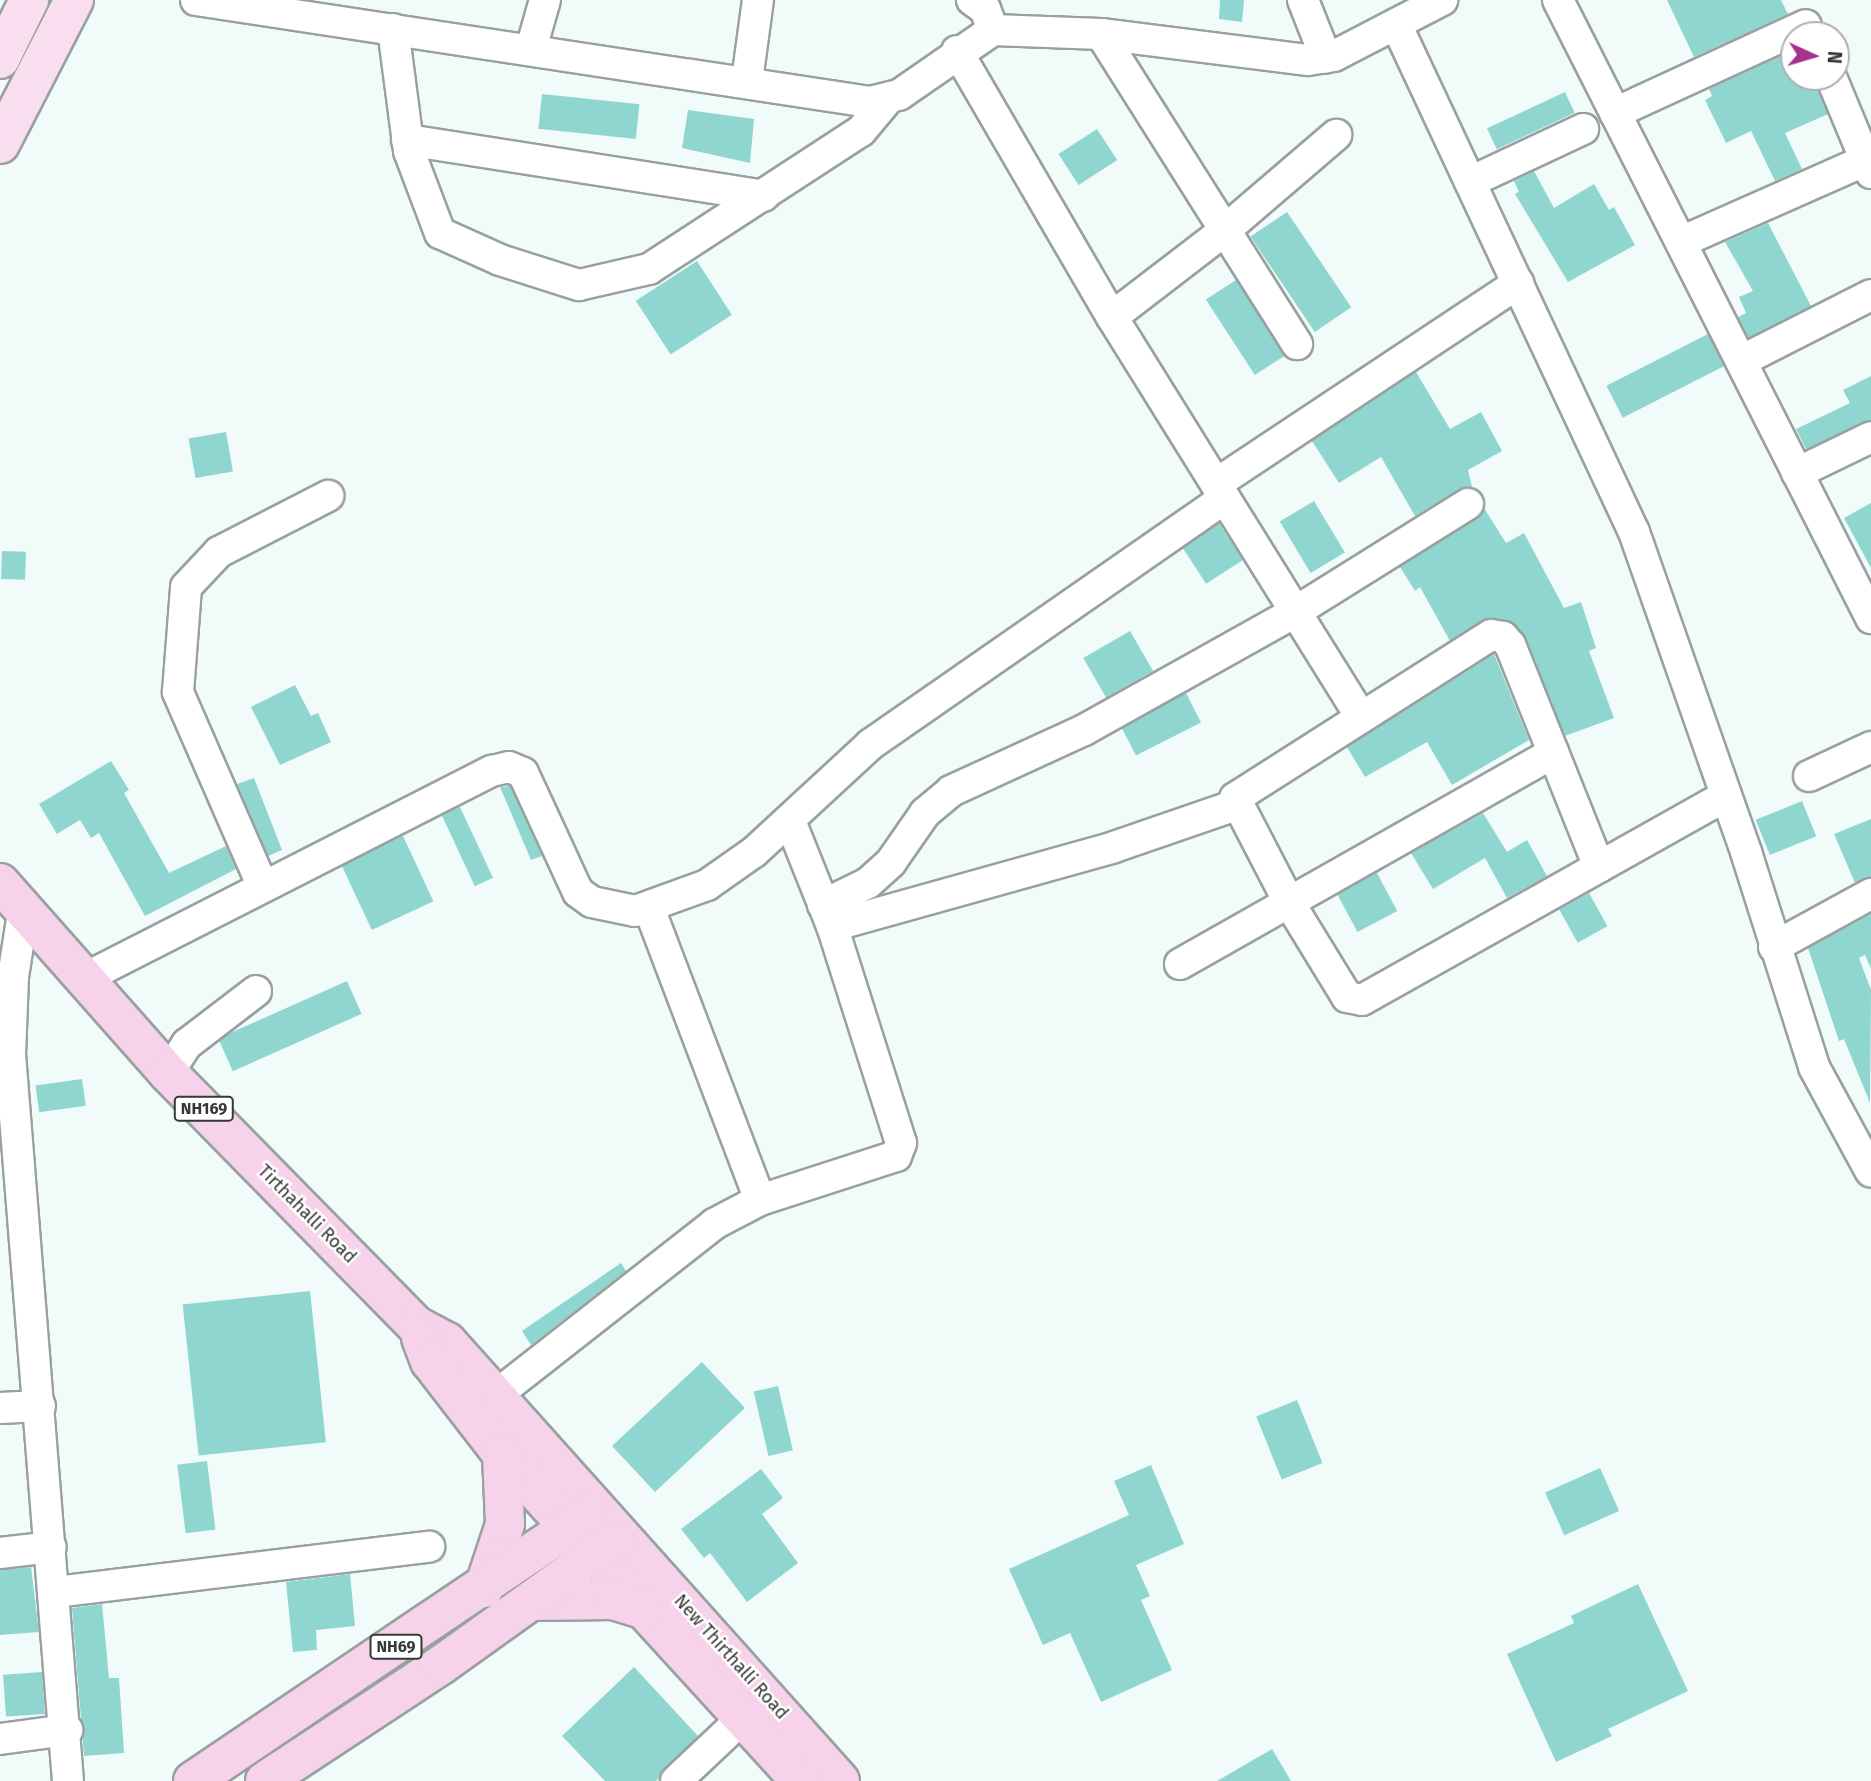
<!DOCTYPE html>
<style>
body{margin:0}
#map{position:relative;width:1871px;height:1781px;overflow:hidden;background:#f1fbfa;font-family:"Fira Sans",sans-serif}
div>[style]{position:absolute}
.building>*{inset:0;background:#90d6d0;transform-origin:0 0}
.roads{filter:drop-shadow(2px 0 #98a1a0) drop-shadow(-2px 0 #98a1a0) drop-shadow(0 2px #98a1a0) drop-shadow(0 -2px #98a1a0)}
.minor>*{height:30px;margin:-15px;padding:0 15px;transform-origin:15px;border-radius:15px;background:#fff}
.primary>*{height:38px;margin:-19px;padding:0 19px;transform-origin:19px;border-radius:19px;background:#f8deef}
.trunk>*{height:38px;margin:-19px;padding:0 19px;transform-origin:19px;border-radius:19px;background:#f6d3ea}
span{translate:-50% -50%;white-space:nowrap;text-align:center;line-height:1.15;-webkit-text-stroke:5px #fff;paint-order:stroke}
.shield-label span{padding:2px 5px;background:#fff;border:2px solid;border-radius:5px;-webkit-text-stroke-width:0}
.shield-label{font-size:16px;color:#343837;font-weight:700}
.street-label{font-size:18px;color:#343837}
.north{position:absolute;left:1780px;top:21px;width:70px;height:70px;box-sizing:border-box;background:#fff;border:2px solid #aeafaf;border-radius:50%;rotate:94deg;font-size:19px;font-weight:700;line-height:28px;text-align:center;color:#343837}
.north::after{content:'';display:block;margin:auto;width:24px;height:32px;background:#a7328b;clip-path:polygon(50% 0,100% 100%,50% 72%,0 100%)}
</style>
<div id="map">
<div class="building">
<i style="clip-path:polygon(1220px 0,1244px 0,1242px 22px,1219px 19px)"></i>
<i style="clip-path:polygon(1667px 0,1781px 0,1788px 14px,1694px 57px)"></i>
<i style="clip-path:polygon(1794px 50px,1794px 77px,1814px 77px,1828px 114px,1785px 133px,1802px 169px,1775px 181px,1751px 131px,1726px 143px,1705px 100px,1712px 96px,1709px 89px)"></i>
<i style="left:1565px;top:92px;width:23px;height:86px;rotate:65deg"></i>
<i style="left:542px;top:94px;width:98px;height:35px;rotate:6deg"></i>
<i style="clip-path:polygon(688px 110px,754px 119px,750px 163px,682px 148px)"></i>
<i style="left:1097px;top:129px;width:37px;height:46px;rotate:57deg"></i>
<i style="clip-path:polygon(1534px 171px,1554px 208px,1594px 184px,1609px 210px,1614px 207px,1635px 245px,1568px 282px,1515px 194px,1519px 192px,1514px 181px)"></i>
<i style="left:1287px;top:212px;width:115px;height:44px;rotate:56deg"></i>
<i style="clip-path:polygon(1768px 223px,1811px 306px,1749px 338px,1738px 317px,1746px 313px,1739px 297px,1753px 291px,1725px 242px)"></i>
<i style="left:697px;top:261px;width:64px;height:73px;rotate:57deg"></i>
<i style="left:1236px;top:280px;width:90px;height:36px;rotate:57deg"></i>
<i style="left:1708px;top:334px;width:36px;height:114px;rotate:63deg"></i>
<i style="clip-path:polygon(1416px 372px,1450px 429px,1481px 412px,1502px 451px,1468px 470px,1472px 487px,1459px 489px,1415px 516px,1381px 457px,1339px 483px,1312px 441px)"></i>
<i style="clip-path:polygon(1871px 376px,1871px 420px,1806px 449px,1796px 429px,1850px 403px,1843px 390px)"></i>
<i style="left:226px;top:432px;width:40px;height:38px;rotate:80deg"></i>
<i style="left:1314px;top:501px;width:60px;height:40px;rotate:59deg"></i>
<i style="clip-path:polygon(1871px 503px,1871px 568px,1844px 518px)"></i>
<i style="clip-path:polygon(1484px 508px,1506px 543px,1524px 533px,1564px 608px,1581px 602px,1596px 648px,1589px 651px,1614px 718px,1565px 736px,1526px 638px,1516px 625px,1494px 618px,1482px 620px,1450px 641px,1420px 587px,1415px 591px,1400px 567px,1477px 519px)"></i>
<i style="left:1219px;top:523px;width:44px;height:44px;rotate:57deg"></i>
<i style="left:2px;top:551px;width:24px;height:28px;rotate:2deg"></i>
<i style="left:1130px;top:631px;width:46px;height:54px;rotate:60deg"></i>
<i style="clip-path:polygon(1494px 654px,1529px 740px,1452px 785px,1427px 742px,1365px 777px,1347px 747px)"></i>
<i style="clip-path:polygon(295px 685px,311px 716px,318px 713px,331px 742px,280px 765px,251px 707px)"></i>
<i style="left:1186px;top:693px;width:33px;height:73px;rotate:63deg"></i>
<i style="clip-path:polygon(111px 761px,129px 790px,124px 793px,169px 873px,226px 846px,236px 869px,145px 916px,99px 833px,91px 838px,80px 820px,57px 834px,39px 804px)"></i>
<i style="clip-path:polygon(254px 778px,282px 850px,268px 856px,237px 784px)"></i>
<i style="clip-path:polygon(510px 786px,542px 856px,531px 860px,500px 787px)"></i>
<i style="left:1802px;top:801px;width:38px;height:50px;rotate:68deg"></i>
<i style="left:460px;top:807px;width:78px;height:20px;rotate:65deg"></i>
<i style="clip-path:polygon(1483px 813px,1507px 852px,1527px 840px,1547px 876px,1507px 898px,1485px 858px,1433px 889px,1411px 853px)"></i>
<i style="clip-path:polygon(1871px 819px,1871px 877px,1855px 883px,1834px 834px)"></i>
<i style="left:403px;top:836px;width:72px;height:68px;rotate:65deg"></i>
<i style="left:1377px;top:873px;width:43px;height:45px;rotate:62deg"></i>
<i style="left:1589px;top:893px;width:38px;height:34px;rotate:61deg"></i>
<i style="clip-path:polygon(1871px 914px,1871px 969px,1865px 955px,1859px 958px,1871px 990px,1870px 1103px,1844px 1039px,1839px 1041px,1808px 948px)"></i>
<i style="left:347px;top:981px;width:36px;height:141px;rotate:66deg"></i>
<i style="left:82px;top:1079px;width:27px;height:47px;rotate:82deg"></i>
<i style="clip-path:polygon(621px 1263px,626px 1271px,531px 1345px,522px 1331px)"></i>
<i style="left:310px;top:1291px;width:152px;height:128px;rotate:84deg"></i>
<i style="left:702px;top:1362px;width:63px;height:123px;rotate:47deg"></i>
<i style="left:778px;top:1386px;width:66px;height:25px;rotate:77deg"></i>
<i style="left:1297px;top:1400px;width:68px;height:44px;rotate:68deg"></i>
<i style="left:207px;top:1461px;width:69px;height:30px;rotate:83deg"></i>
<i style="clip-path:polygon(1151px 1465px,1184px 1544px,1136px 1565px,1150px 1596px,1141px 1600px,1172px 1670px,1101px 1702px,1070px 1633px,1043px 1645px,1009px 1569px,1129px 1515px,1114px 1481px)"></i>
<i style="left:1600px;top:1468px;width:47px;height:60px;rotate:66deg"></i>
<i style="clip-path:polygon(761px 1469px,783px 1498px,762px 1514px,798px 1563px,747px 1602px,710px 1553px,704px 1558px,681px 1529px)"></i>
<i style="clip-path:polygon(31px 1567px,39px 1632px,0 1635px,0 1570px)"></i>
<i style="clip-path:polygon(350px 1574px,355px 1626px,316px 1630px,317px 1650px,293px 1652px,286px 1582px)"></i>
<i style="clip-path:polygon(1638px 1584px,1688px 1691px,1608px 1729px,1612px 1736px,1556px 1762px,1507px 1654px,1574px 1623px,1571px 1616px)"></i>
<i style="clip-path:polygon(102px 1604px,109px 1678px,119px 1678px,124px 1753px,84px 1756px,72px 1608px)"></i>
<i style="clip-path:polygon(634px 1667px,698px 1736px,656px 1781px,605px 1781px,562px 1736px)"></i>
<i style="left:42px;top:1672px;width:42px;height:39px;rotate:86deg"></i>
<i style="clip-path:polygon(1272px 1749px,1291px 1781px,1217px 1781px)"></i>
</div>
<div class="roads">
<div class="minor">
<i style="left:196px;top:0;width:682px;rotate:8.61deg"></i>
<i style="left:870px;top:102px;width:30px;rotate:-14deg"></i>
<i style="left:899px;top:95px;width:114px;rotate:-34.7deg"></i>
<i style="left:993px;top:30px;width:108px;rotate:2.1deg"></i>
<i style="left:1101px;top:34px;width:209px;rotate:7.2deg"></i>
<i style="left:1308px;top:60px;width:26px;rotate:-9deg"></i>
<i style="left:1334px;top:56px;width:122px;rotate:-27.4deg"></i>
<i style="left:972px;top:0;width:16px;rotate:35deg"></i>
<i style="left:985px;top:9px;width:22px;rotate:69deg"></i>
<i style="left:1303px;top:0;width:62px;rotate:68.4deg"></i>
<i style="left:1558px;top:0;width:693px;rotate:63.14deg"></i>
<i style="left:1396px;top:24px;width:561px;rotate:64.9deg"></i>
<i style="left:1634px;top:532px;width:339px;rotate:70.7deg"></i>
<i style="left:1746px;top:852px;width:225px;rotate:72.4deg"></i>
<i style="left:1814px;top:1067px;width:119px;rotate:61.5deg"></i>
<i style="left:393px;top:29px;width:123px;rotate:82.5deg"></i>
<i style="left:409px;top:151px;width:88px;rotate:69.3deg"></i>
<i style="left:440px;top:233px;width:66px;rotate:24.2deg"></i>
<i style="left:500px;top:260px;width:83px;rotate:17.6deg"></i>
<i style="left:579px;top:285px;width:72px;rotate:-12.9deg"></i>
<i style="left:649px;top:269px;width:253px;rotate:-33.1deg"></i>
<i style="left:861px;top:131px;width:38px;rotate:-50deg"></i>
<i style="left:1101px;top:34px;width:367px;rotate:57.7deg"></i>
<i style="left:531px;top:49px;width:51px;rotate:-74.1deg"></i>
<i style="left:957px;top:51px;width:308px;rotate:59.8deg"></i>
<i style="left:1112px;top:317px;width:470px;rotate:58.1deg"></i>
<i style="left:1831px;top:77px;width:104px;rotate:67.4deg"></i>
<i style="left:747px;top:81px;width:82px;rotate:-82.3deg"></i>
<i style="left:1615px;top:113px;width:210px;rotate:-24.7deg"></i>
<i style="left:407px;top:140px;width:361px;rotate:8.9deg"></i>
<i style="left:1470px;top:182px;width:125px;rotate:-25.1deg"></i>
<i style="left:1681px;top:242px;width:202px;rotate:-23.9deg"></i>
<i style="left:1112px;top:317px;width:141px;rotate:-37.5deg"></i>
<i style="left:1224px;top:231px;width:148px;rotate:-40.6deg"></i>
<i style="left:1741px;top:361px;width:146px;rotate:-26.9deg"></i>
<i style="left:1797px;top:473px;width:82px;rotate:-25.9deg"></i>
<i style="left:1216px;top:484px;width:363px;rotate:-33.6deg"></i>
<i style="left:1809px;top:776px;width:68px;rotate:-25.1deg"></i>
<i style="left:1599px;top:867px;width:239px;rotate:-111.8deg"></i>
<i style="left:1510px;top:645px;width:11px;rotate:-131deg"></i>
<i style="left:1503px;top:637px;width:12px;rotate:-171deg"></i>
<i style="left:1491px;top:635px;width:303px;rotate:147.5deg"></i>
<i style="left:1235px;top:798px;width:119px;rotate:62.6deg"></i>
<i style="left:1290px;top:904px;width:109px;rotate:58.5deg"></i>
<i style="left:1347px;top:997px;width:15px;rotate:11deg"></i>
<i style="left:1362px;top:1000px;width:417px;rotate:-29.3deg"></i>
<i style="left:263px;top:887px;width:213px;rotate:-113.6deg"></i>
<i style="left:178px;top:692px;width:105px;rotate:-85.6deg"></i>
<i style="left:186px;top:587px;width:48px;rotate:-46.7deg"></i>
<i style="left:219px;top:552px;width:123px;rotate:-27.2deg"></i>
<i style="left:823px;top:905px;width:50px;rotate:-26.1deg"></i>
<i style="left:868px;top:883px;width:31px;rotate:-42deg"></i>
<i style="left:891px;top:862px;width:60px;rotate:-55.2deg"></i>
<i style="left:925px;top:813px;width:34px;rotate:-40deg"></i>
<i style="left:951px;top:791px;width:146px;rotate:-24.6deg"></i>
<i style="left:1084px;top:730px;width:242px;rotate:-29.2deg"></i>
<i style="left:1295px;top:612px;width:204px;rotate:-32deg"></i>
<i style="left:649px;top:908px;width:312px;rotate:69.2deg"></i>
<i style="left:23px;top:913px;width:65px;rotate:98.9deg"></i>
<i style="left:13px;top:977px;width:77px;rotate:92.2deg"></i>
<i style="left:10px;top:1054px;width:729px;rotate:85.44deg"></i>
<i style="left:832px;top:926px;width:293px;rotate:-15.6deg"></i>
<i style="left:1114px;top:847px;width:129px;rotate:-19deg"></i>
<i style="left:1774px;top:947px;width:111px;rotate:-28.7deg"></i>
<i style="left:1180px;top:964px;width:429px;rotate:-29.5deg"></i>
<i style="left:83px;top:979px;width:459px;rotate:-27deg"></i>
<i style="left:492px;top:771px;width:17px;rotate:-13deg"></i>
<i style="left:509px;top:767px;width:15px;rotate:23deg"></i>
<i style="left:523px;top:773px;width:131px;rotate:65.2deg"></i>
<i style="left:578px;top:892px;width:17px;rotate:36deg"></i>
<i style="left:592px;top:902px;width:44px;rotate:11.8deg"></i>
<i style="left:635px;top:911px;width:77px;rotate:-19.9deg"></i>
<i style="left:707px;top:885px;width:57px;rotate:-35.1deg"></i>
<i style="left:754px;top:852px;width:159px;rotate:-42.7deg"></i>
<i style="left:871px;top:744px;width:429px;rotate:-34.8deg"></i>
<i style="left:168px;top:1073px;width:35px;rotate:-57deg"></i>
<i style="left:187px;top:1044px;width:87px;rotate:-37.5deg"></i>
<i style="left:495px;top:1396px;width:278px;rotate:-38.1deg"></i>
<i style="left:714px;top:1224px;width:52px;rotate:-27.6deg"></i>
<i style="left:760px;top:1200px;width:143px;rotate:-17.9deg"></i>
<i style="left:896px;top:1156px;width:14px;rotate:-69deg"></i>
<i style="left:901px;top:1143px;width:228px;rotate:-107.6deg"></i>
<i style="left:832px;top:926px;width:113px;rotate:-111.8deg"></i>
<i style="left:0;top:1408px;width:40px;rotate:-2.9deg"></i>
<i style="left:0;top:1553px;width:51px;rotate:-6.7deg"></i>
<i style="left:55px;top:1592px;width:377px;rotate:-6.9deg"></i>
<i style="left:0;top:1739px;width:68px;rotate:-7.7deg"></i>
<i style="left:676px;top:1781px;width:93px;rotate:-43.3deg"></i>
</div>
<div class="primary">
<i style="left:0;top:59px;width:66px;rotate:-63.8deg"></i>
<i style="left:0;top:144px;width:162px;rotate:-62.8deg"></i>
</div>
<div class="trunk">
<i style="left:0;top:883px;width:254px;rotate:48.5deg"></i>
<i style="left:168px;top:1073px;width:355px;rotate:45.5deg"></i>
<i style="left:417px;top:1326px;width:34px;rotate:28deg"></i>
<i style="left:447px;top:1342px;width:589px;rotate:48.16deg"></i>
<i style="left:421px;top:1338px;width:25px;rotate:69deg"></i>
<i style="left:430px;top:1361px;width:118px;rotate:52.3deg"></i>
<i style="left:502px;top:1454px;width:443px;rotate:47.6deg"></i>
<i style="left:484px;top:1588px;width:67px;rotate:-71.8deg"></i>
<i style="left:505px;top:1524px;width:70px;rotate:-92.5deg"></i>
<i style="left:531px;top:1601px;width:82px;rotate:-0.7deg"></i>
<i style="left:613px;top:1600px;width:31px;rotate:17deg"></i>
<i style="left:193px;top:1781px;width:478px;rotate:-34deg"></i>
<i style="left:265px;top:1781px;width:211px;rotate:-33.4deg"></i>
<i style="left:441px;top:1665px;width:213px;rotate:-35.6deg"></i>
</div>
</div>
<div class="shield-label">
<span style="left:204px;top:1109px">NH169</span>
<span style="left:396px;top:1647px">NH69</span>
</div>
<div class="street-label">
<span style="left:307px;top:1214px;rotate:45deg">Tirthahalli Road</span>
<span style="left:731px;top:1657px;rotate:48deg">New Thirthalli Road</span>
</div>
<div class="north">N</div>
</div>
